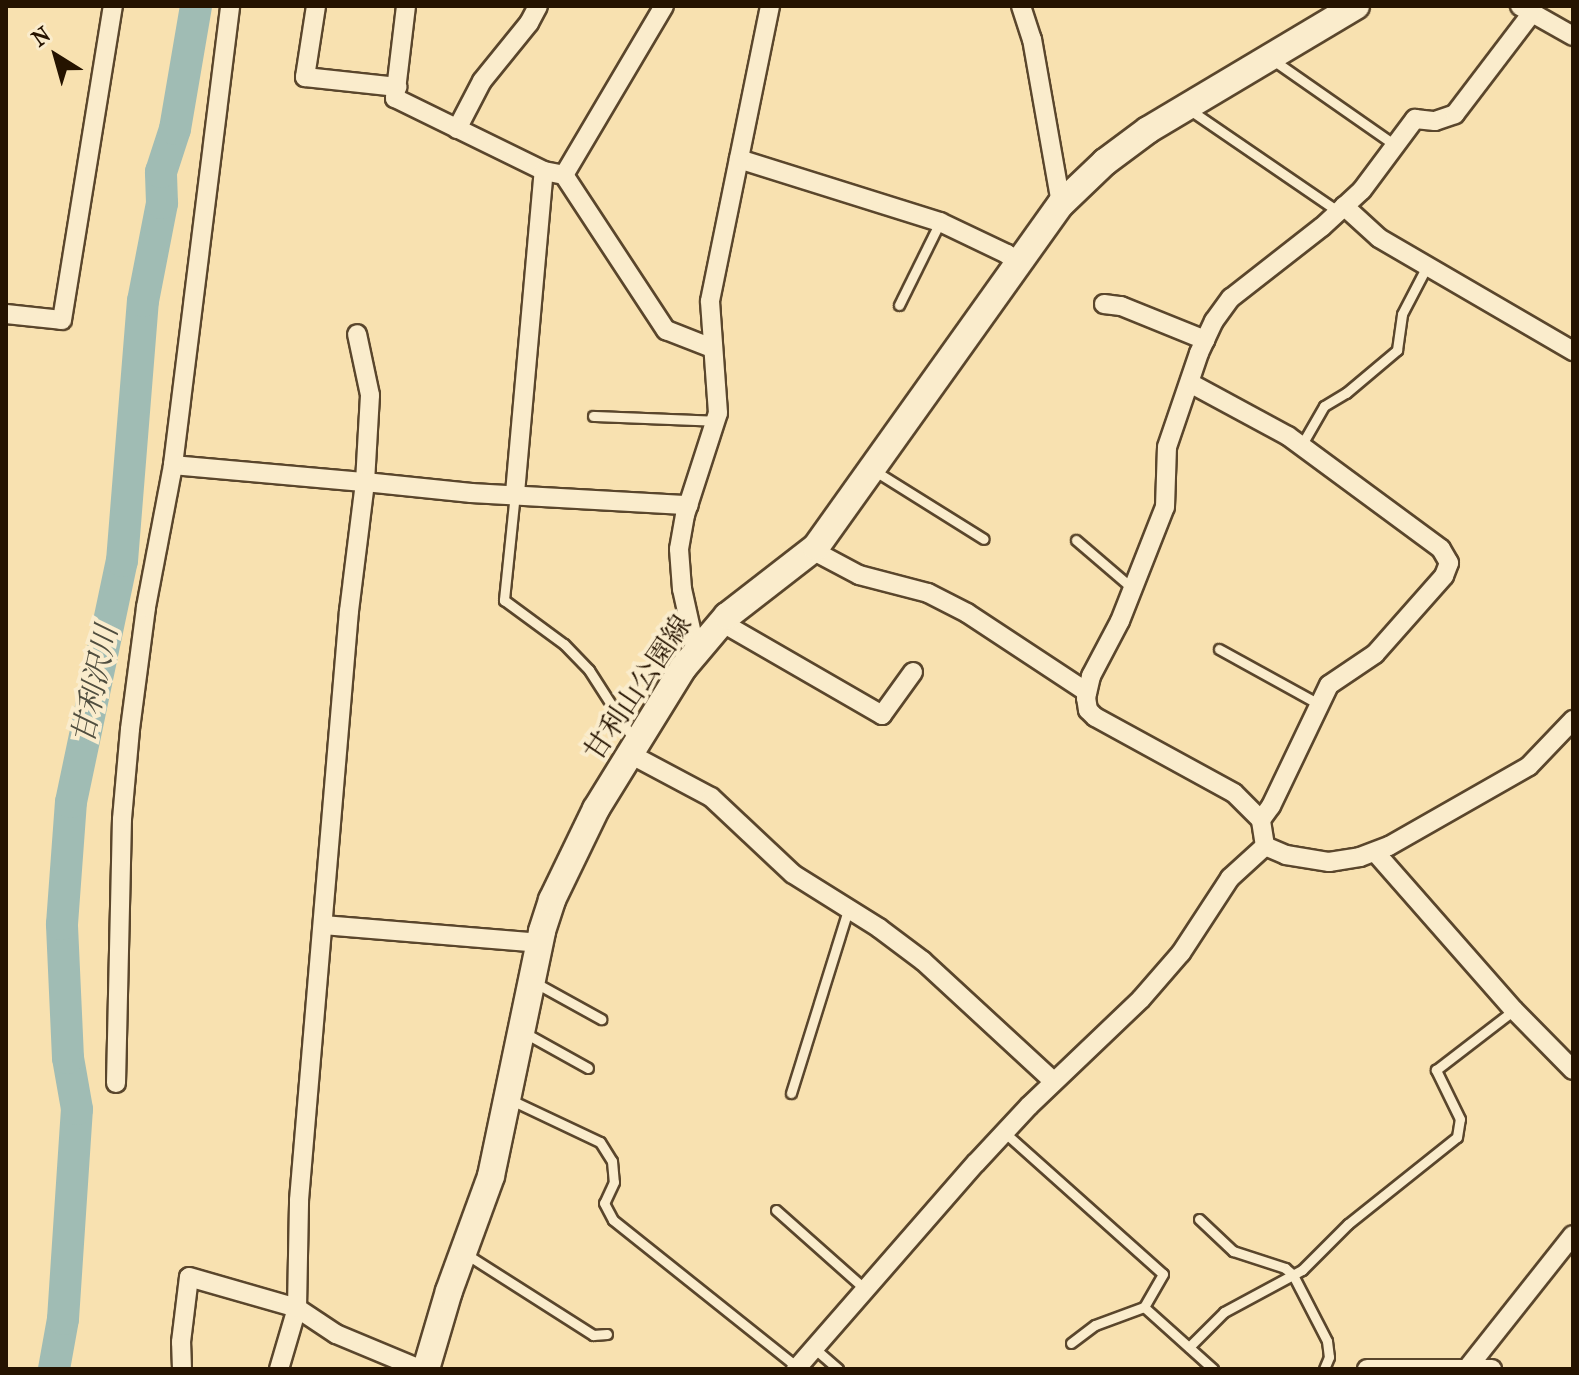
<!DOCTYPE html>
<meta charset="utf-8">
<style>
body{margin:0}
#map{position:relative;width:1579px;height:1375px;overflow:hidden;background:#f8e1b0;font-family:"IM FELL French Canon","Noto Serif JP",serif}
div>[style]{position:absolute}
.river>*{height:32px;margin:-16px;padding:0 16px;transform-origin:16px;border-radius:16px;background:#a0bcb4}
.roads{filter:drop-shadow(2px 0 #5a462c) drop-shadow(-2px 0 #5a462c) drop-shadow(0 2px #5a462c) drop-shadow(0 -2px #5a462c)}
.lane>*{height:9px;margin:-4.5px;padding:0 4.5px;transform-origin:4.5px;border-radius:4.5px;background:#faeccc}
.street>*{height:18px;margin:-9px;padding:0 9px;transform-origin:9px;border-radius:9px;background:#faeccc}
.secondary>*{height:26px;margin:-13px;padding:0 13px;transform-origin:13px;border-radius:13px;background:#faeccc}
span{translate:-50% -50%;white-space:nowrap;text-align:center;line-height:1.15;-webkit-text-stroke:8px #faeccc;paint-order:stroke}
.street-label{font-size:28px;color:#251300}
.water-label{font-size:30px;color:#504e3f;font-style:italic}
.frame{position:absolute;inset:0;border:8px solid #251300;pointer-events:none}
.north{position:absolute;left:16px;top:16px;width:80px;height:80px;-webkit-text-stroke:6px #faeccc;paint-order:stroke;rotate:323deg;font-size:22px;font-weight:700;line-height:32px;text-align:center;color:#251300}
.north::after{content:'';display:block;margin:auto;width:28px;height:36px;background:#251300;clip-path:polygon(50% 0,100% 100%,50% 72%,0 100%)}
</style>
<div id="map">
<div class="river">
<i style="left:54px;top:1369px;width:51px;rotate:-79.8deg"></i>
<i style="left:63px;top:1319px;width:210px;rotate:-86.2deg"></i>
<i style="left:77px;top:1109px;width:52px;rotate:-100deg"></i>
<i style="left:68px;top:1058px;width:134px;rotate:-92.6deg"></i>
<i style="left:62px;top:924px;width:122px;rotate:-85.8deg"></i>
<i style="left:71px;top:802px;width:246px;rotate:-78.1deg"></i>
<i style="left:122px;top:561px;width:261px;rotate:-85.4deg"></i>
<i style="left:143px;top:301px;width:100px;rotate:-79deg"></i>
<i style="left:162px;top:203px;width:31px;rotate:-92deg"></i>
<i style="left:161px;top:172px;width:45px;rotate:-72deg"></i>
<i style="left:175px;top:129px;width:125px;rotate:-80.3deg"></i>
</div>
<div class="roads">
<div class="lane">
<i style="left:1273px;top:60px;width:149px;rotate:34.9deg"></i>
<i style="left:1190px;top:110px;width:181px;rotate:34.4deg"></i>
<i style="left:899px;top:305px;width:93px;rotate:-63.7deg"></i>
<i style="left:593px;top:416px;width:123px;rotate:2.3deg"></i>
<i style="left:1301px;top:446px;width:46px;rotate:-60.1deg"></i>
<i style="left:1324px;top:406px;width:26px;rotate:-31deg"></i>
<i style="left:1346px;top:393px;width:67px;rotate:-40.1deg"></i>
<i style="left:1397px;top:350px;width:36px;rotate:-82deg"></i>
<i style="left:1402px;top:314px;width:54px;rotate:-62.5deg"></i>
<i style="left:875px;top:471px;width:128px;rotate:32deg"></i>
<i style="left:515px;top:493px;width:108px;rotate:95.9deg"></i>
<i style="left:504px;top:600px;width:74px;rotate:36.3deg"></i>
<i style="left:564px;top:644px;width:36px;rotate:46deg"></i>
<i style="left:589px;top:670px;width:83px;rotate:57.3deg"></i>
<i style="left:1076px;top:540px;width:74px;rotate:40.6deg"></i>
<i style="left:1219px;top:649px;width:112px;rotate:28.9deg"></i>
<i style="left:534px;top:982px;width:77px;rotate:28.9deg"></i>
<i style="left:525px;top:1033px;width:72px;rotate:29.1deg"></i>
<i style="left:791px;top:1093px;width:192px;rotate:-72.7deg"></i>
<i style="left:511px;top:1100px;width:98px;rotate:25.3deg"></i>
<i style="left:600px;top:1142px;width:22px;rotate:58deg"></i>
<i style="left:612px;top:1161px;width:21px;rotate:85deg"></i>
<i style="left:614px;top:1182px;width:23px;rotate:115deg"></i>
<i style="left:604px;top:1203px;width:19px;rotate:62deg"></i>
<i style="left:613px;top:1220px;width:236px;rotate:38.6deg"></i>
<i style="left:1004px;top:1132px;width:213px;rotate:41.8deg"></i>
<i style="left:1163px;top:1274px;width:38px;rotate:120deg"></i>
<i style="left:776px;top:1210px;width:118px;rotate:41.6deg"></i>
<i style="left:1199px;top:1219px;width:47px;rotate:43.3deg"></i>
<i style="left:1233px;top:1251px;width:55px;rotate:18.1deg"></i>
<i style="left:1285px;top:1268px;width:11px;rotate:41deg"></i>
<i style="left:1293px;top:1275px;width:74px;rotate:62.7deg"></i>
<i style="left:1327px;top:1341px;width:16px;rotate:83deg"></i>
<i style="left:1329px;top:1357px;width:13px;rotate:113deg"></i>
<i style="left:466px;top:1254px;width:151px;rotate:32.5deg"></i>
<i style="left:593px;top:1335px;width:14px;rotate:-4deg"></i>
<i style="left:1071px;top:1343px;width:30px;rotate:-37deg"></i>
<i style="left:1095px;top:1325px;width:52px;rotate:-20.2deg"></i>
<i style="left:1144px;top:1307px;width:93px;rotate:41.9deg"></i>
<i style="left:1189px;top:1347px;width:49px;rotate:-45deg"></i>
<i style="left:1224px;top:1312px;width:89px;rotate:-28.3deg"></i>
<i style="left:1302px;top:1270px;width:65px;rotate:-45deg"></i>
<i style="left:1348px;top:1224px;width:139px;rotate:-38.6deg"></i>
<i style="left:1457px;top:1137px;width:18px;rotate:-81deg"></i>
<i style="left:1460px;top:1119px;width:55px;rotate:-116.1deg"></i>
<i style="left:1436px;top:1070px;width:98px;rotate:-37.6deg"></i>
<i style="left:814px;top:1348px;width:32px;rotate:41deg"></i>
</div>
<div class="street">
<i style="left:316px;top:6px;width:72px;rotate:98.8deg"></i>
<i style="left:305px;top:77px;width:93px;rotate:6.2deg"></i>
<i style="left:406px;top:6px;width:93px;rotate:96.8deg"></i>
<i style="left:395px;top:98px;width:166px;rotate:26.1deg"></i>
<i style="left:1021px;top:6px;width:35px;rotate:72deg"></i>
<i style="left:1032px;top:39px;width:168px;rotate:80deg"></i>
<i style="left:1520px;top:6px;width:61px;rotate:29.5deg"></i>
<i style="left:457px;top:129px;width:54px;rotate:-62.5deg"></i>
<i style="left:482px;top:81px;width:75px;rotate:-51deg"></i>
<i style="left:529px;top:23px;width:19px;rotate:-62deg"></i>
<i style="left:739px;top:159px;width:211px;rotate:17.4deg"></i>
<i style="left:940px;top:222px;width:74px;rotate:25.5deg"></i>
<i style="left:1007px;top:254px;width:13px;rotate:42deg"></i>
<i style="left:564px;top:175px;width:196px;rotate:-59.4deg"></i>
<i style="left:1344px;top:206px;width:47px;rotate:42.4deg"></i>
<i style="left:1379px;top:238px;width:225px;rotate:30.2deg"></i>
<i style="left:1104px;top:304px;width:17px;rotate:7deg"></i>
<i style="left:1121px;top:306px;width:91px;rotate:22deg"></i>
<i style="left:6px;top:314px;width:56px;rotate:6.1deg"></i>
<i style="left:62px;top:320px;width:318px;rotate:-80.8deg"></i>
<i style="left:1190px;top:383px;width:111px;rotate:28.4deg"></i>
<i style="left:1288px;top:436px;width:190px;rotate:36.4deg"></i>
<i style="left:1441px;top:549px;width:16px;rotate:60deg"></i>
<i style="left:1449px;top:563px;width:14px;rotate:111deg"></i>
<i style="left:1444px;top:576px;width:104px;rotate:131.5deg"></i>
<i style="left:1375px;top:654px;width:55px;rotate:146deg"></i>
<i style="left:1329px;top:685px;width:134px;rotate:115.6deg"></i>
<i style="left:1271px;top:806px;width:17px;rotate:126deg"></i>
<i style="left:173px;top:465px;width:193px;rotate:5.1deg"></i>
<i style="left:365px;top:482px;width:87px;rotate:-86.7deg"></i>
<i style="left:370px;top:395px;width:62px;rotate:-102deg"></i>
<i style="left:515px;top:493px;width:323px;rotate:-84.9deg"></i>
<i style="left:544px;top:171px;width:20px;rotate:11deg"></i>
<i style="left:564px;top:175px;width:186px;rotate:56.7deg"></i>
<i style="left:666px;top:330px;width:49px;rotate:21.4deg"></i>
<i style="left:812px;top:550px;width:53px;rotate:28deg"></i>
<i style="left:859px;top:575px;width:71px;rotate:14.6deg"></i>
<i style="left:928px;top:593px;width:44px;rotate:27.1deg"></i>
<i style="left:967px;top:613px;width:144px;rotate:33.4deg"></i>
<i style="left:721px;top:622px;width:186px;rotate:30deg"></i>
<i style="left:882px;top:715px;width:53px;rotate:-54.2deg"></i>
<i style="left:696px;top:652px;width:65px;rotate:-102.5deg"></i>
<i style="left:682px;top:589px;width:40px;rotate:-94.3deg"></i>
<i style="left:679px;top:549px;width:35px;rotate:-80deg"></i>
<i style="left:685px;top:515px;width:107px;rotate:-72.1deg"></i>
<i style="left:718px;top:413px;width:112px;rotate:-94.1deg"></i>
<i style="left:710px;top:301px;width:301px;rotate:-78.5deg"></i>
<i style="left:630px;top:754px;width:92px;rotate:28deg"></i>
<i style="left:711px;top:797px;width:112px;rotate:43.2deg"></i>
<i style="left:793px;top:874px;width:102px;rotate:32.1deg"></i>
<i style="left:879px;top:928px;width:55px;rotate:36.9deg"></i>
<i style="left:923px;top:961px;width:178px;rotate:42.7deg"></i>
<i style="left:1265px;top:846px;width:26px;rotate:-99deg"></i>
<i style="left:1261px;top:820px;width:38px;rotate:-135deg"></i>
<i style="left:1234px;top:793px;width:158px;rotate:-151.3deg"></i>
<i style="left:1095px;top:717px;width:10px;rotate:-135deg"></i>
<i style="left:1088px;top:710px;width:12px;rotate:-99deg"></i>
<i style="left:1086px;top:698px;width:23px;rotate:-77deg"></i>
<i style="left:1091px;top:676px;width:62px;rotate:-62.2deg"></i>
<i style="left:1120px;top:621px;width:123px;rotate:-68.5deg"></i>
<i style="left:1165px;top:507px;width:60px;rotate:-88.1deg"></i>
<i style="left:1167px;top:447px;width:99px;rotate:-71.2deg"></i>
<i style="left:1199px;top:353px;width:35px;rotate:-65deg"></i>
<i style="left:1214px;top:321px;width:29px;rotate:-54deg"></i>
<i style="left:1231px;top:298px;width:115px;rotate:-38deg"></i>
<i style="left:1322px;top:227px;width:54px;rotate:-42.8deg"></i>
<i style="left:1362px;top:190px;width:89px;rotate:-53.3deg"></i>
<i style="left:1415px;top:119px;width:20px;rotate:6deg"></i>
<i style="left:1435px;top:121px;width:21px;rotate:-19deg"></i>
<i style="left:1455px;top:114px;width:127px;rotate:-52.7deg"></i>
<i style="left:1265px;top:846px;width:23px;rotate:23deg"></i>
<i style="left:1286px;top:855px;width:44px;rotate:9.2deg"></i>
<i style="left:1329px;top:862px;width:31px;rotate:-9deg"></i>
<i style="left:1360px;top:857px;width:31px;rotate:-21deg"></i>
<i style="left:1389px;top:846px;width:161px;rotate:-29.7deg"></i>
<i style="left:1529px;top:766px;width:64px;rotate:-46.3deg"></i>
<i style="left:1375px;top:852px;width:210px;rotate:48.7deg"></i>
<i style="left:1514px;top:1010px;width:84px;rotate:45.5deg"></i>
<i style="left:323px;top:925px;width:219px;rotate:4.7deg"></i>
<i style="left:116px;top:1083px;width:264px;rotate:-88.7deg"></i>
<i style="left:122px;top:819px;width:90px;rotate:-84.9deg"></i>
<i style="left:130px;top:729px;width:123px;rotate:-82.5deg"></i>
<i style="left:146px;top:607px;width:145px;rotate:-79.2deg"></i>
<i style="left:173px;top:465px;width:463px;rotate:-82.9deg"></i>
<i style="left:1469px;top:1366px;width:167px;rotate:-51.6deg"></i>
<i style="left:182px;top:1369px;width:27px;rotate:-92deg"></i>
<i style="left:181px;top:1342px;width:65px;rotate:-83deg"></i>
<i style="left:189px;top:1277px;width:112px;rotate:16deg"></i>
<i style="left:297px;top:1308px;width:64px;rotate:106.4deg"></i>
<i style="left:420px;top:1369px;width:91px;rotate:-157.4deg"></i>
<i style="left:336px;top:1334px;width:47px;rotate:-146.3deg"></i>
<i style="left:297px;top:1308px;width:108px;rotate:-88.9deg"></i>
<i style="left:299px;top:1200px;width:591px;rotate:-85.15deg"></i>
<i style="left:349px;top:611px;width:130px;rotate:-82.9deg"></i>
<i style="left:365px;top:482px;width:107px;rotate:5.9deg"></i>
<i style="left:471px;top:493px;width:218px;rotate:3.2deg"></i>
<i style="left:796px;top:1369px;width:274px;rotate:-48.9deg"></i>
<i style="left:976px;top:1163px;width:78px;rotate:-47.1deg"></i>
<i style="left:1029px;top:1106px;width:155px;rotate:-43.7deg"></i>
<i style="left:1141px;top:999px;width:61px;rotate:-49deg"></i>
<i style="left:1181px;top:953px;width:90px;rotate:-56.8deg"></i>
<i style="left:1230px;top:878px;width:47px;rotate:-42.4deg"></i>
<i style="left:1367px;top:1369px;width:125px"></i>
</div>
<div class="secondary">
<i style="left:426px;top:1369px;width:81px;rotate:-73.6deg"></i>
<i style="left:449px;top:1291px;width:122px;rotate:-69.9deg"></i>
<i style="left:491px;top:1176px;width:250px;rotate:-78.2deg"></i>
<i style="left:542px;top:931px;width:33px;rotate:-72deg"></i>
<i style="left:552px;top:900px;width:101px;rotate:-64.2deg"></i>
<i style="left:596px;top:809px;width:166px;rotate:-58.3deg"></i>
<i style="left:683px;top:668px;width:68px;rotate:-49.8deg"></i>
<i style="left:727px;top:616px;width:113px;rotate:-37.8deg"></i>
<i style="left:816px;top:547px;width:422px;rotate:-54.5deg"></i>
<i style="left:1061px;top:204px;width:61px;rotate:-43.7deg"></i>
<i style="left:1105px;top:162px;width:54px;rotate:-36.7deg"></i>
<i style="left:1148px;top:130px;width:242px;rotate:-30.8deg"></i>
</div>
</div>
<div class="street-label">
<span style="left:638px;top:688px;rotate:-56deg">甘利山公園線</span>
</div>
<div class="water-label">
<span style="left:96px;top:685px;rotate:-78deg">甘利沢川</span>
</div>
<div class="frame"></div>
<div class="north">N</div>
</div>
